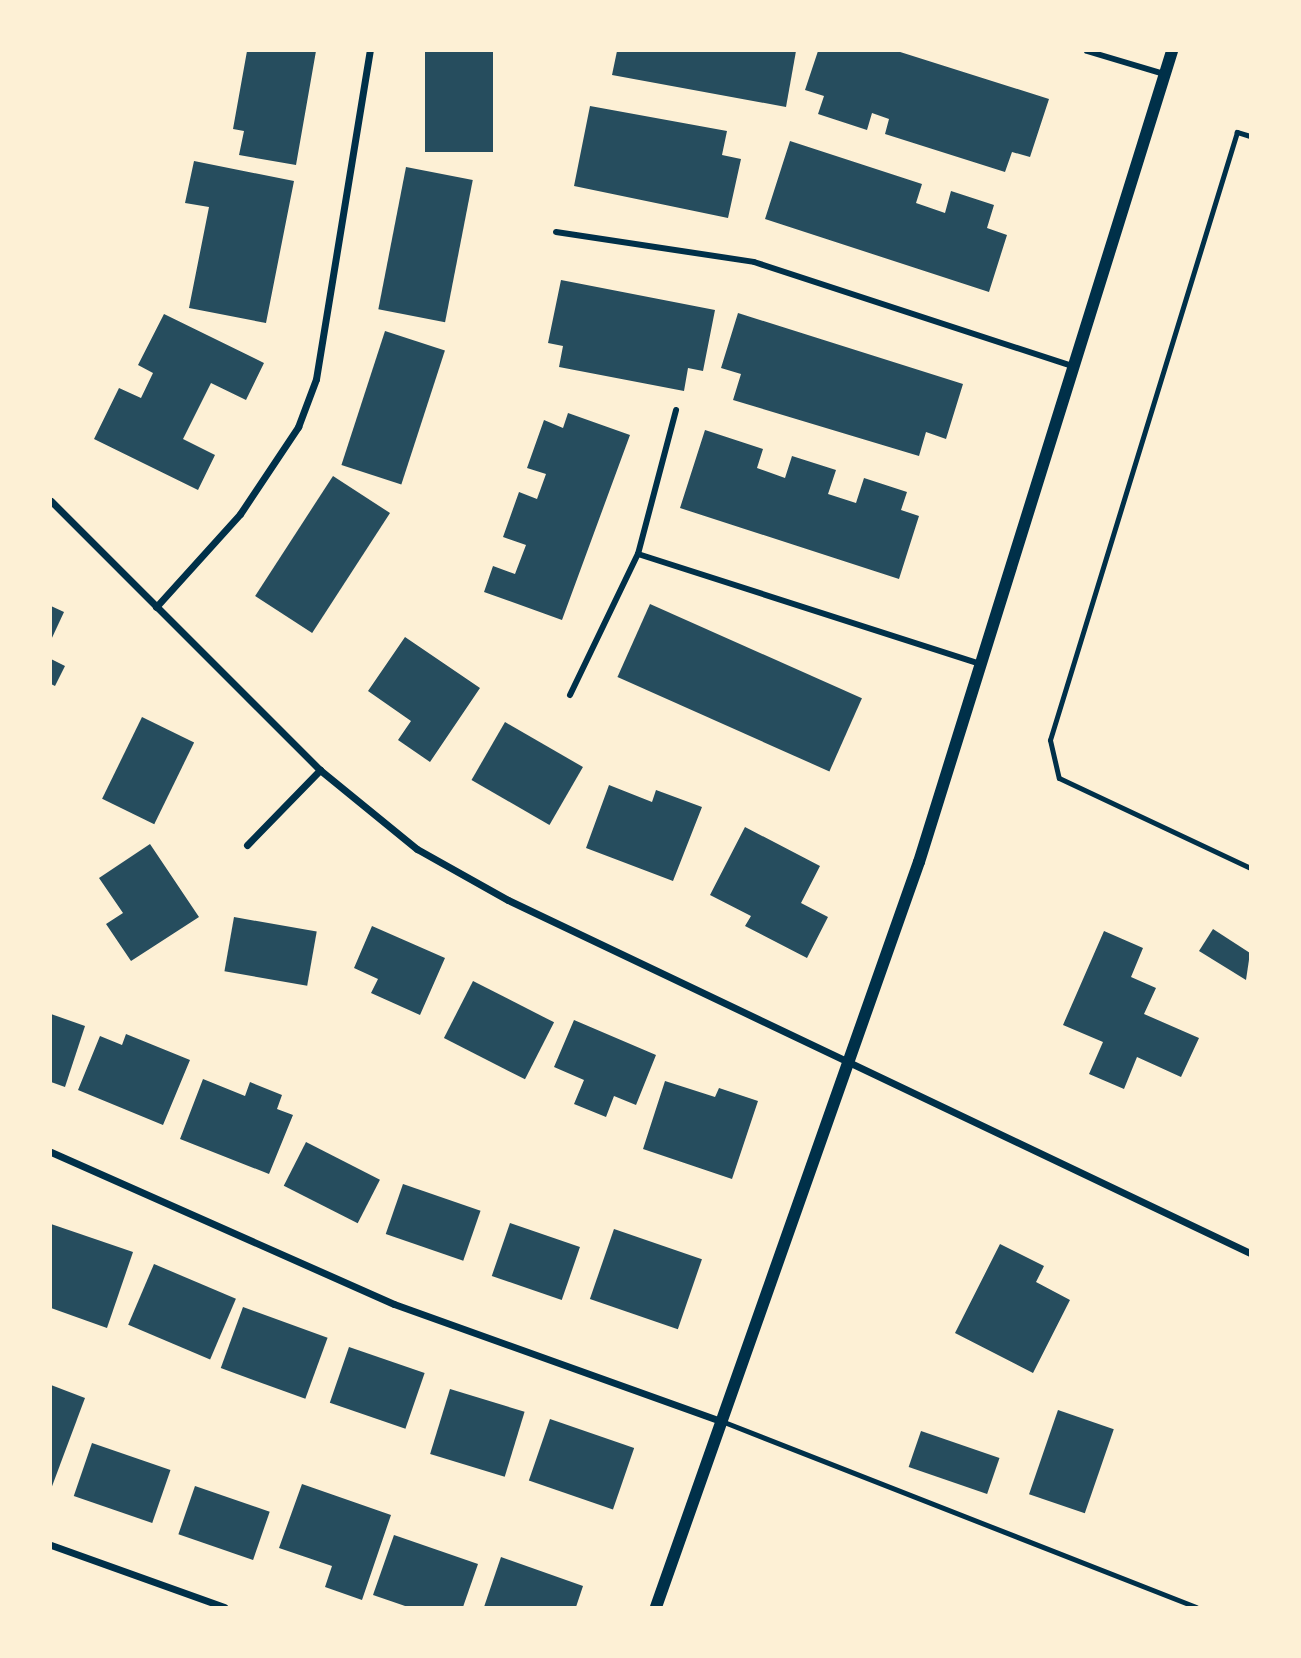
<!DOCTYPE html>
<style>
body{margin:0}
#map{position:relative;width:1301px;height:1658px;overflow:hidden;background:#fdf0d5;font-family:"Titillium Web",sans-serif}
div>[style]{position:absolute}
.building>*{inset:0;background:#264d5e;transform-origin:0 0}
.service>*{height:5px;margin:-2.5px;padding:0 2.5px;transform-origin:2.5px;border-radius:2.5px;background:#003049}
.pedestrian>*{height:6px;margin:-3px;padding:0 3px;transform-origin:3px;border-radius:3px;background:#003049}
.minor>*{height:7px;margin:-3.5px;padding:0 3.5px;transform-origin:3.5px;border-radius:3.5px;background:#003049}
.tertiary>*{height:12px;margin:-6px;padding:0 6px;transform-origin:6px;border-radius:6px;background:#003049}
span{translate:-50% -50%;white-space:nowrap;text-align:center;line-height:1.15;-webkit-text-stroke:7px #fdf0d5;paint-order:stroke}
.frame{position:absolute;inset:0;border:52px solid #fdf0d5;pointer-events:none}
</style>
<div id="map">
<div class="building">
<i style="clip-path:polygon(247px 51px,316px 51px,296px 165px,239px 155px,244px 131px,233px 129px)"></i>
<i style="left:425px;top:51px;width:68px;height:101px"></i>
<i style="clip-path:polygon(617px 51px,796px 51px,786px 107px,612px 75px)"></i>
<i style="clip-path:polygon(818px 51px,897px 51px,1049px 99px,1030px 157px,1012px 152px,1005px 172px,885px 134px,889px 119px,872px 113px,867px 130px,818px 114px,824px 96px,805px 90px)"></i>
<i style="clip-path:polygon(590px 106px,727px 131px,722px 155px,741px 159px,728px 218px,574px 186px)"></i>
<i style="clip-path:polygon(790px 141px,922px 184px,916px 203px,945px 213px,951px 191px,994px 205px,987px 228px,1007px 235px,989px 292px,765px 219px)"></i>
<i style="clip-path:polygon(194px 161px,294px 181px,266px 323px,189px 308px,209px 207px,185px 203px)"></i>
<i style="left:406px;top:167px;width:68px;height:145px;rotate:11deg"></i>
<i style="clip-path:polygon(561px 280px,715px 310px,703px 371px,688px 368px,684px 391px,559px 367px,563px 346px,548px 343px)"></i>
<i style="clip-path:polygon(738px 313px,963px 384px,946px 439px,926px 432px,919px 456px,733px 400px,741px 374px,721px 368px)"></i>
<i style="clip-path:polygon(164px 314px,264px 363px,246px 400px,211px 383px,183px 439px,215px 455px,198px 490px,94px 439px,119px 388px,141px 398px,153px 373px,138px 365px)"></i>
<i style="left:385px;top:331px;width:63px;height:141px;rotate:18deg"></i>
<i style="clip-path:polygon(568px 413px,630px 435px,562px 620px,484px 592px,493px 566px,515px 574px,526px 545px,503px 537px,519px 492px,537px 499px,546px 474px,527px 468px,544px 420px,563px 428px)"></i>
<i style="clip-path:polygon(705px 430px,763px 449px,757px 468px,785px 478px,792px 456px,836px 470px,828px 494px,856px 503px,864px 478px,907px 492px,901px 510px,919px 516px,899px 579px,680px 508px)"></i>
<i style="left:333px;top:476px;width:68px;height:143px;rotate:33deg"></i>
<i style="left:650px;top:604px;width:232px;height:80px;rotate:24deg"></i>
<i style="clip-path:polygon(51px 606px,64px 612px,51px 640px)"></i>
<i style="clip-path:polygon(405px 637px,480px 688px,430px 762px,398px 740px,411px 721px,368px 691px)"></i>
<i style="clip-path:polygon(51px 659px,65px 666px,55px 686px,51px 684px)"></i>
<i style="left:142px;top:717px;width:58px;height:91px;rotate:26deg"></i>
<i style="left:505px;top:722px;width:90px;height:67px;rotate:30deg"></i>
<i style="clip-path:polygon(609px 785px,652px 802px,656px 790px,702px 807px,673px 881px,586px 848px)"></i>
<i style="clip-path:polygon(745px 827px,820px 866px,801px 903px,828px 917px,807px 958px,745px 926px,751px 916px,710px 895px)"></i>
<i style="clip-path:polygon(150px 844px,199px 917px,131px 961px,106px 924px,123px 913px,99px 878px)"></i>
<i style="left:234px;top:917px;width:84px;height:55px;rotate:10deg"></i>
<i style="clip-path:polygon(372px 926px,445px 958px,420px 1015px,371px 993px,378px 979px,354px 968px)"></i>
<i style="clip-path:polygon(1213px 929px,1250px 953px,1246px 980px,1199px 951px)"></i>
<i style="clip-path:polygon(1104px 931px,1143px 948px,1131px 977px,1156px 988px,1144px 1014px,1199px 1038px,1181px 1077px,1137px 1057px,1124px 1089px,1089px 1074px,1103px 1042px,1063px 1025px)"></i>
<i style="left:473px;top:981px;width:91px;height:64px;rotate:27deg"></i>
<i style="clip-path:polygon(51px 1014px,85px 1026px,65px 1087px,51px 1082px)"></i>
<i style="clip-path:polygon(574px 1020px,656px 1055px,636px 1105px,614px 1096px,606px 1117px,574px 1104px,584px 1080px,554px 1067px)"></i>
<i style="clip-path:polygon(126px 1034px,190px 1060px,163px 1125px,78px 1090px,100px 1036px,122px 1045px)"></i>
<i style="clip-path:polygon(203px 1079px,245px 1096px,250px 1082px,282px 1095px,277px 1109px,293px 1115px,269px 1174px,180px 1139px)"></i>
<i style="clip-path:polygon(665px 1081px,715px 1097px,719px 1088px,758px 1101px,732px 1179px,643px 1149px)"></i>
<i style="left:306px;top:1142px;width:83px;height:49px;rotate:27deg"></i>
<i style="left:403px;top:1184px;width:82px;height:53px;rotate:19deg"></i>
<i style="left:510px;top:1223px;width:74px;height:56px;rotate:19deg"></i>
<i style="clip-path:polygon(51px 1224px,133px 1252px,107px 1328px,51px 1308px)"></i>
<i style="left:614px;top:1229px;width:93px;height:74px;rotate:19deg"></i>
<i style="clip-path:polygon(1000px 1244px,1044px 1266px,1036px 1282px,1070px 1300px,1033px 1373px,955px 1333px)"></i>
<i style="left:154px;top:1264px;width:89px;height:66px;rotate:23deg"></i>
<i style="left:243px;top:1307px;width:90px;height:65px;rotate:20deg"></i>
<i style="left:349px;top:1347px;width:80px;height:59px;rotate:19deg"></i>
<i style="clip-path:polygon(51px 1385px,85px 1398px,51px 1489px)"></i>
<i style="left:450px;top:1389px;width:78px;height:68px;rotate:17deg"></i>
<i style="left:1058px;top:1410px;width:59px;height:89px;rotate:19deg"></i>
<i style="left:550px;top:1419px;width:89px;height:65px;rotate:19deg"></i>
<i style="left:921px;top:1431px;width:83px;height:38px;rotate:19deg"></i>
<i style="left:92px;top:1443px;width:83px;height:56px;rotate:19deg"></i>
<i style="clip-path:polygon(302px 1484px,391px 1515px,362px 1600px,325px 1587px,332px 1566px,279px 1548px)"></i>
<i style="left:195px;top:1486px;width:79px;height:51px;rotate:19deg"></i>
<i style="clip-path:polygon(394px 1535px,478px 1564px,463px 1607px,408px 1607px,373px 1595px)"></i>
<i style="clip-path:polygon(501px 1557px,583px 1586px,576px 1607px,484px 1607px)"></i>
</div>
<div class="service">
<i style="left:1250px;top:136px;width:14px;rotate:-163deg"></i>
<i style="left:1237px;top:132px;width:636px;rotate:107.1deg"></i>
<i style="left:1050px;top:740px;width:39px;rotate:77deg"></i>
<i style="left:1059px;top:778px;width:211px;rotate:25.2deg"></i>
<i style="left:724px;top:1422px;width:507px;rotate:21.4deg"></i>
</div>
<div class="pedestrian">
<i style="left:1087px;top:51px;width:80px;rotate:16.6deg"></i>
<i style="left:556px;top:232px;width:200px;rotate:8.6deg"></i>
<i style="left:754px;top:262px;width:336px;rotate:18.1deg"></i>
<i style="left:638px;top:554px;width:360px;rotate:17.8deg"></i>
<i style="left:570px;top:695px;width:157px;rotate:-64.3deg"></i>
<i style="left:638px;top:554px;width:149px;rotate:-75.2deg"></i>
</div>
<div class="minor">
<i style="left:51px;top:501px;width:380px;rotate:45deg"></i>
<i style="left:320px;top:770px;width:125px;rotate:39.2deg"></i>
<i style="left:417px;top:849px;width:104px;rotate:29.3deg"></i>
<i style="left:508px;top:900px;width:822px;rotate:25.44deg"></i>
<i style="left:156px;top:607px;width:125px;rotate:-47.9deg"></i>
<i style="left:240px;top:514px;width:105px;rotate:-56.3deg"></i>
<i style="left:298px;top:427px;width:51px;rotate:-69.4deg"></i>
<i style="left:316px;top:379px;width:332px;rotate:-80.7deg"></i>
<i style="left:247px;top:845px;width:105px;rotate:-45.8deg"></i>
<i style="left:51px;top:1152px;width:375px;rotate:23.9deg"></i>
<i style="left:394px;top:1304px;width:347px;rotate:19.7deg"></i>
<i style="left:51px;top:1545px;width:184px;rotate:19.7deg"></i>
</div>
<div class="tertiary">
<i style="left:656px;top:1607px;width:790px;rotate:-70.56deg"></i>
<i style="left:919px;top:862px;width:850px;rotate:-72.67deg"></i>
</div>
<div class="frame"></div>
</div>
